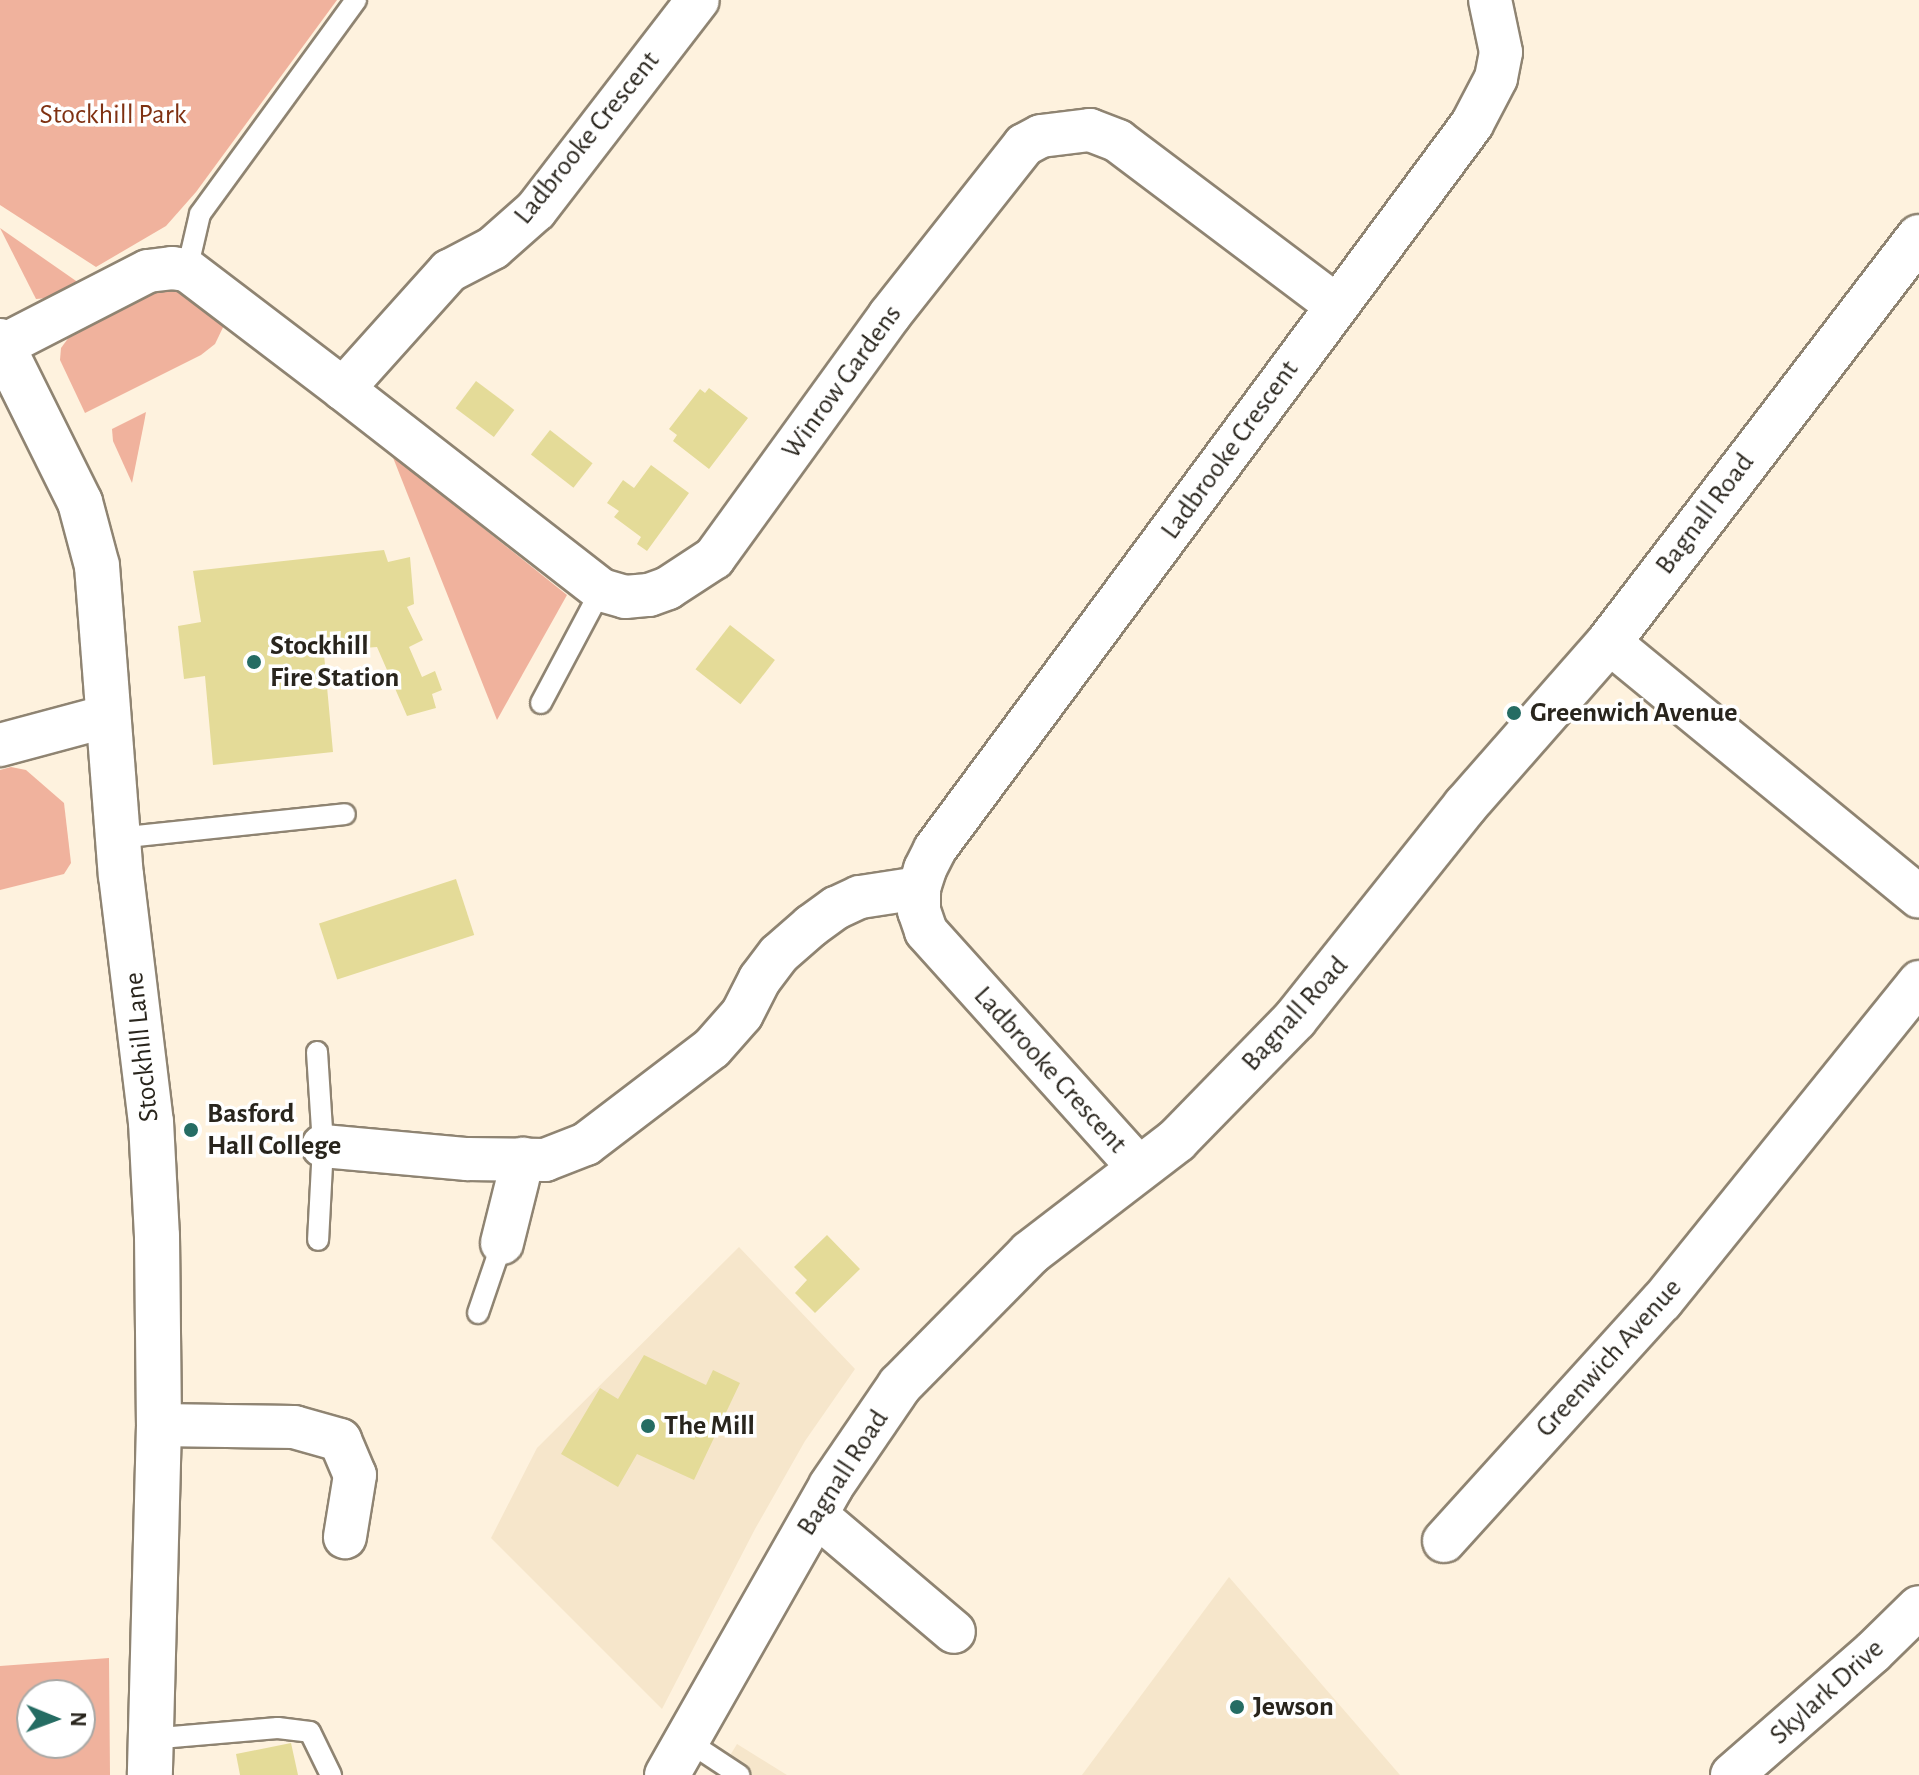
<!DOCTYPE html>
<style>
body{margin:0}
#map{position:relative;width:1919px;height:1775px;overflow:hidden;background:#fef2de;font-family:"Alegreya Sans",sans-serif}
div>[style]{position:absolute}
.built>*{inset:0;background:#f6e6cb}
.green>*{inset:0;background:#f0b29d}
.building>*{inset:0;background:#e4db98;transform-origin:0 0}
.roads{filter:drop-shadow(2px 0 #8f8472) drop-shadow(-2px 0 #8f8472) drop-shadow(0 2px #8f8472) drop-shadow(0 -2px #8f8472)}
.service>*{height:20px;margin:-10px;padding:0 10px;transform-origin:10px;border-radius:10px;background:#fff}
.minor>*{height:42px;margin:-21px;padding:0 21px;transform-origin:21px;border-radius:21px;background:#fff}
.tertiary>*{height:44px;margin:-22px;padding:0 22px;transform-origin:22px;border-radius:22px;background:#fff}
.secondary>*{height:44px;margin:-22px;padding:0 22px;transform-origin:22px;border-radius:22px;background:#fff}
.dots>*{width:22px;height:22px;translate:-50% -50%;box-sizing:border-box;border:4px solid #fff;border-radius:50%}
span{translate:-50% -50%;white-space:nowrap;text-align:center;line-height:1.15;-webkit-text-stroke:7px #fff;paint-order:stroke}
.park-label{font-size:28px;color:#7f3112}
.street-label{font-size:28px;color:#29251d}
.poi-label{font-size:28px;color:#29251d;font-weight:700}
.left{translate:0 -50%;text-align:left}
.north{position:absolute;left:16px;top:1679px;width:80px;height:80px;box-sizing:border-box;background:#fff;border:2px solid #a9a8a5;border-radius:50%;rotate:91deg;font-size:22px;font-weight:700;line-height:32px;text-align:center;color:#29251d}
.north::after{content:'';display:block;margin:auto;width:28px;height:36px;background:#256c63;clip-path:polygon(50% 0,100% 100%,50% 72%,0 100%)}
</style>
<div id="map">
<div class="built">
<i style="clip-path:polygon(739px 1247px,855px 1369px,805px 1441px,755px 1529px,662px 1709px,491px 1538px,537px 1448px)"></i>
<i style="clip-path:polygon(1229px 1577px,1400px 1775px,1082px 1775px)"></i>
<i style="clip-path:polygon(737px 1744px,787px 1775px,718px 1775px)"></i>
</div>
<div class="green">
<i style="clip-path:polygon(0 0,337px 0,196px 192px,166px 226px,96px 267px,0 205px)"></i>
<i style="clip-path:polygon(0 228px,79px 283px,48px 298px,36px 299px)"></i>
<i style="clip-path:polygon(162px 287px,199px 292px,228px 317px,215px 344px,201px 355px,85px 413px,60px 360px,61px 348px,75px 329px)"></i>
<i style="clip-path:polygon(146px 412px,144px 423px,132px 483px,113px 441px,112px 429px)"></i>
<i style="clip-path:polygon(392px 455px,567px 595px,497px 720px)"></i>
<i style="clip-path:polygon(11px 767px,26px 770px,64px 803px,71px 863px,64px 874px,0 890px,0 770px)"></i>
<i style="clip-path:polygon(evenodd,109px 1658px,110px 1775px,0 1775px,0 1666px,109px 1658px,32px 1695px,80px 1695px,80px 1743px,32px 1743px,32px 1695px)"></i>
</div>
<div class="building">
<i style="left:476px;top:381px;width:48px;height:34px;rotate:37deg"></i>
<i style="clip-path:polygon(709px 388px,748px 418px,709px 469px,673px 441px,677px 435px,669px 429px,700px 389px,705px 393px)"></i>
<i style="left:550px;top:430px;width:54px;height:31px;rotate:38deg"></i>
<i style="clip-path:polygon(651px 465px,689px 493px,647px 551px,637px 544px,641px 537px,614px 517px,619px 511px,607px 503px,623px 480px,634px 488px)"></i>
<i style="clip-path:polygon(384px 550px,388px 562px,410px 557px,414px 604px,407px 607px,423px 640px,409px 647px,422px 677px,435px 671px,442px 690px,432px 694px,436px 708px,407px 716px,377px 647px,363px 648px,360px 643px,324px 654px,333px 752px,213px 765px,205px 676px,184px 679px,178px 626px,201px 622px,193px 571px)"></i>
<i style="left:730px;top:625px;width:57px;height:56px;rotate:38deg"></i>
<i style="left:456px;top:879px;width:59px;height:144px;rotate:72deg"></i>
<i style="clip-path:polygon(827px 1235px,860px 1269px,815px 1313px,795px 1293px,807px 1280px,794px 1267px)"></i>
<i style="clip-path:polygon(644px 1355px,706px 1385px,713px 1370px,740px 1383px,694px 1480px,637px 1454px,618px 1487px,561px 1454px,600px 1388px,618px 1399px)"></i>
<i style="clip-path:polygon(291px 1743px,298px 1775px,240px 1775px,236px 1754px)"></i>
</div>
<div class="roads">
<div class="service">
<i style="left:187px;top:270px;width:57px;rotate:-76.9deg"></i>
<i style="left:200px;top:214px;width:265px;rotate:-53.9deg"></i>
<i style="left:541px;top:703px;width:128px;rotate:-62deg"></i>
<i style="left:118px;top:838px;width:228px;rotate:-6deg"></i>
<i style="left:317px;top:1052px;width:94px;rotate:86.3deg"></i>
<i style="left:323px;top:1146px;width:94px;rotate:93deg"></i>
<i style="left:478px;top:1313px;width:74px;rotate:-71.1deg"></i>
<i style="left:149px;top:1739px;width:129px;rotate:-4.9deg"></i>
<i style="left:278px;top:1728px;width:32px;rotate:7deg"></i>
<i style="left:310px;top:1732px;width:48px;rotate:64deg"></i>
<i style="left:686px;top:1740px;width:64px;rotate:33.4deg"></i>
</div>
<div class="minor">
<i style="left:2px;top:346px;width:164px;rotate:-27.2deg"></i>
<i style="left:148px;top:271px;width:24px;rotate:-7deg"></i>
<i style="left:172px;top:268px;width:15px;rotate:8deg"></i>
<i style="left:187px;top:270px;width:196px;rotate:37.3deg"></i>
<i style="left:343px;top:389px;width:159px;rotate:-48.1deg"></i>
<i style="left:449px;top:271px;width:50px;rotate:-27.6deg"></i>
<i style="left:493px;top:248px;width:57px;rotate:-41.5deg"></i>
<i style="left:536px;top:210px;width:265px;rotate:-52.4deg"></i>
<i style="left:343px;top:389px;width:327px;rotate:37.9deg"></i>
<i style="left:601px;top:590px;width:25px;rotate:16deg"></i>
<i style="left:625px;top:597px;width:24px;rotate:-5deg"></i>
<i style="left:649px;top:595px;width:20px;rotate:-20deg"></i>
<i style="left:668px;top:588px;width:55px;rotate:-33.1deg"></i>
<i style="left:714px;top:558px;width:299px;rotate:-54.1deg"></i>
<i style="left:889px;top:316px;width:218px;rotate:-51.7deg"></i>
<i style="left:1024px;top:145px;width:19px;rotate:-28deg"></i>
<i style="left:1041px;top:136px;width:49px;rotate:-7deg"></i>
<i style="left:1090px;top:130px;width:30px;rotate:21deg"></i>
<i style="left:1118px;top:141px;width:273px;rotate:37deg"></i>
<i style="left:1609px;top:642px;width:401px;rotate:39.4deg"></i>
<i style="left:0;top:745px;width:112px;rotate:-15deg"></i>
<i style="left:323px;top:1146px;width:145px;rotate:5.2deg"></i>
<i style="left:467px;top:1159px;width:78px;rotate:0.7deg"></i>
<i style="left:545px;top:1160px;width:44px;rotate:-21.3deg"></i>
<i style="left:586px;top:1144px;width:158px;rotate:-37.3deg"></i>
<i style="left:712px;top:1048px;width:45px;rotate:-48.6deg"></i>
<i style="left:742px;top:1014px;width:39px;rotate:-63deg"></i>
<i style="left:760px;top:979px;width:31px;rotate:-53deg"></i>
<i style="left:779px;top:954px;width:43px;rotate:-41.2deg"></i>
<i style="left:811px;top:926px;width:31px;rotate:-36deg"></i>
<i style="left:836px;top:908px;width:26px;rotate:-25deg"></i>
<i style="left:860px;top:897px;width:60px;rotate:-8.7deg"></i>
<i style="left:1140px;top:1169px;width:320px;rotate:-132deg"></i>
<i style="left:926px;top:931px;width:21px;rotate:-109deg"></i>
<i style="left:919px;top:911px;width:23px;rotate:-90deg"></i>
<i style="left:919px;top:888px;width:20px;rotate:-72deg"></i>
<i style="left:925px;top:869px;width:22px;rotate:-63deg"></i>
<i style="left:935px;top:849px;width:902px;rotate:-53.47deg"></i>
<i style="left:1472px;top:124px;width:52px;rotate:-62.4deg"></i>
<i style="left:1496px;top:78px;width:26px;rotate:-79deg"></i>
<i style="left:1501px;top:52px;width:53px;rotate:-101.9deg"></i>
<i style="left:502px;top:1243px;width:87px;rotate:-76deg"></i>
<i style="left:159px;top:1425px;width:135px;rotate:0.8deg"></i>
<i style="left:294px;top:1427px;width:48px;rotate:15.8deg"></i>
<i style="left:340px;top:1440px;width:38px;rotate:67deg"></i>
<i style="left:355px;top:1475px;width:63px;rotate:99.2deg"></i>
<i style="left:815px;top:1514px;width:182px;rotate:40.3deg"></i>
<i style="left:1444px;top:1541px;width:324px;rotate:-47.8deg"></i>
<i style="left:1662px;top:1301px;width:410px;rotate:-51.1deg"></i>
<i style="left:1732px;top:1775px;width:187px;rotate:-41.1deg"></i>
<i style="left:1873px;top:1652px;width:64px;rotate:-44.4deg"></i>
</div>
<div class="tertiary">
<i style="left:667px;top:1775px;width:332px;rotate:-60.4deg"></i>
<i style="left:831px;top:1486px;width:122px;rotate:-55.7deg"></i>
<i style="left:900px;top:1385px;width:185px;rotate:-45.4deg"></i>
<i style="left:1030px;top:1253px;width:185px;rotate:-37.5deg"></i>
<i style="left:1177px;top:1140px;width:169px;rotate:-45.7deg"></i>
<i style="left:1295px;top:1019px;width:273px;rotate:-51.4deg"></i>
<i style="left:1465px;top:806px;width:218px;rotate:-48.7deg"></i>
<i style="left:1609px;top:642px;width:510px;rotate:-52.57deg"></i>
</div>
<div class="secondary">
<i style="left:0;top:341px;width:180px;rotate:63.6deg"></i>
<i style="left:80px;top:502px;width:66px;rotate:75.1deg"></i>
<i style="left:97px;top:566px;width:310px;rotate:85.6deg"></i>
<i style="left:121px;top:875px;width:249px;rotate:83.1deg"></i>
<i style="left:151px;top:1122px;width:114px;rotate:87deg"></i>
<i style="left:157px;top:1236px;width:189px;rotate:89.4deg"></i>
<i style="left:159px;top:1425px;width:350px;rotate:91.5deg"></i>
</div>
</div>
<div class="dots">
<i style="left:254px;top:662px;background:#256c63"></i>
<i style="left:1514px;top:713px;background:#256c63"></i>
<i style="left:191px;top:1130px;background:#256c63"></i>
<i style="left:648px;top:1426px;background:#256c63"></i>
<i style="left:1237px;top:1707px;background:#256c63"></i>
</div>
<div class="park-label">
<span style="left:113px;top:115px">Stockhill Park</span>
</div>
<div class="street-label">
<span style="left:587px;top:138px;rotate:-51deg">Ladbrooke Crescent</span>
<span style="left:842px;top:382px;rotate:-54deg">Winrow Gardens</span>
<span style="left:1230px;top:450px;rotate:-54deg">Ladbrooke Crescent</span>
<span style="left:1705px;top:514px;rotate:-53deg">Bagnall Road</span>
<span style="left:1295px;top:1014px;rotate:-48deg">Bagnall Road</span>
<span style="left:142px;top:1047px;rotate:-96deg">Stockhill Lane</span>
<span style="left:1050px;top:1070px;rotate:48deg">Ladbrooke Crescent</span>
<span style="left:1609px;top:1358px;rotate:-48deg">Greenwich Avenue</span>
<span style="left:843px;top:1473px;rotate:-57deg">Bagnall Road</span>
<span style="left:1827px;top:1692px;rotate:-42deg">Skylark Drive</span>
</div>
<div class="poi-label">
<span class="left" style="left:270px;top:662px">Stockhill<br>Fire Station</span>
<span class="left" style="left:1530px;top:713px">Greenwich Avenue</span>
<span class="left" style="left:207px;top:1130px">Basford<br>Hall College</span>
<span class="left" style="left:664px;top:1426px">The Mill</span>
<span class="left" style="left:1253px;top:1707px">Jewson</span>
</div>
<div class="north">N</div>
</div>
